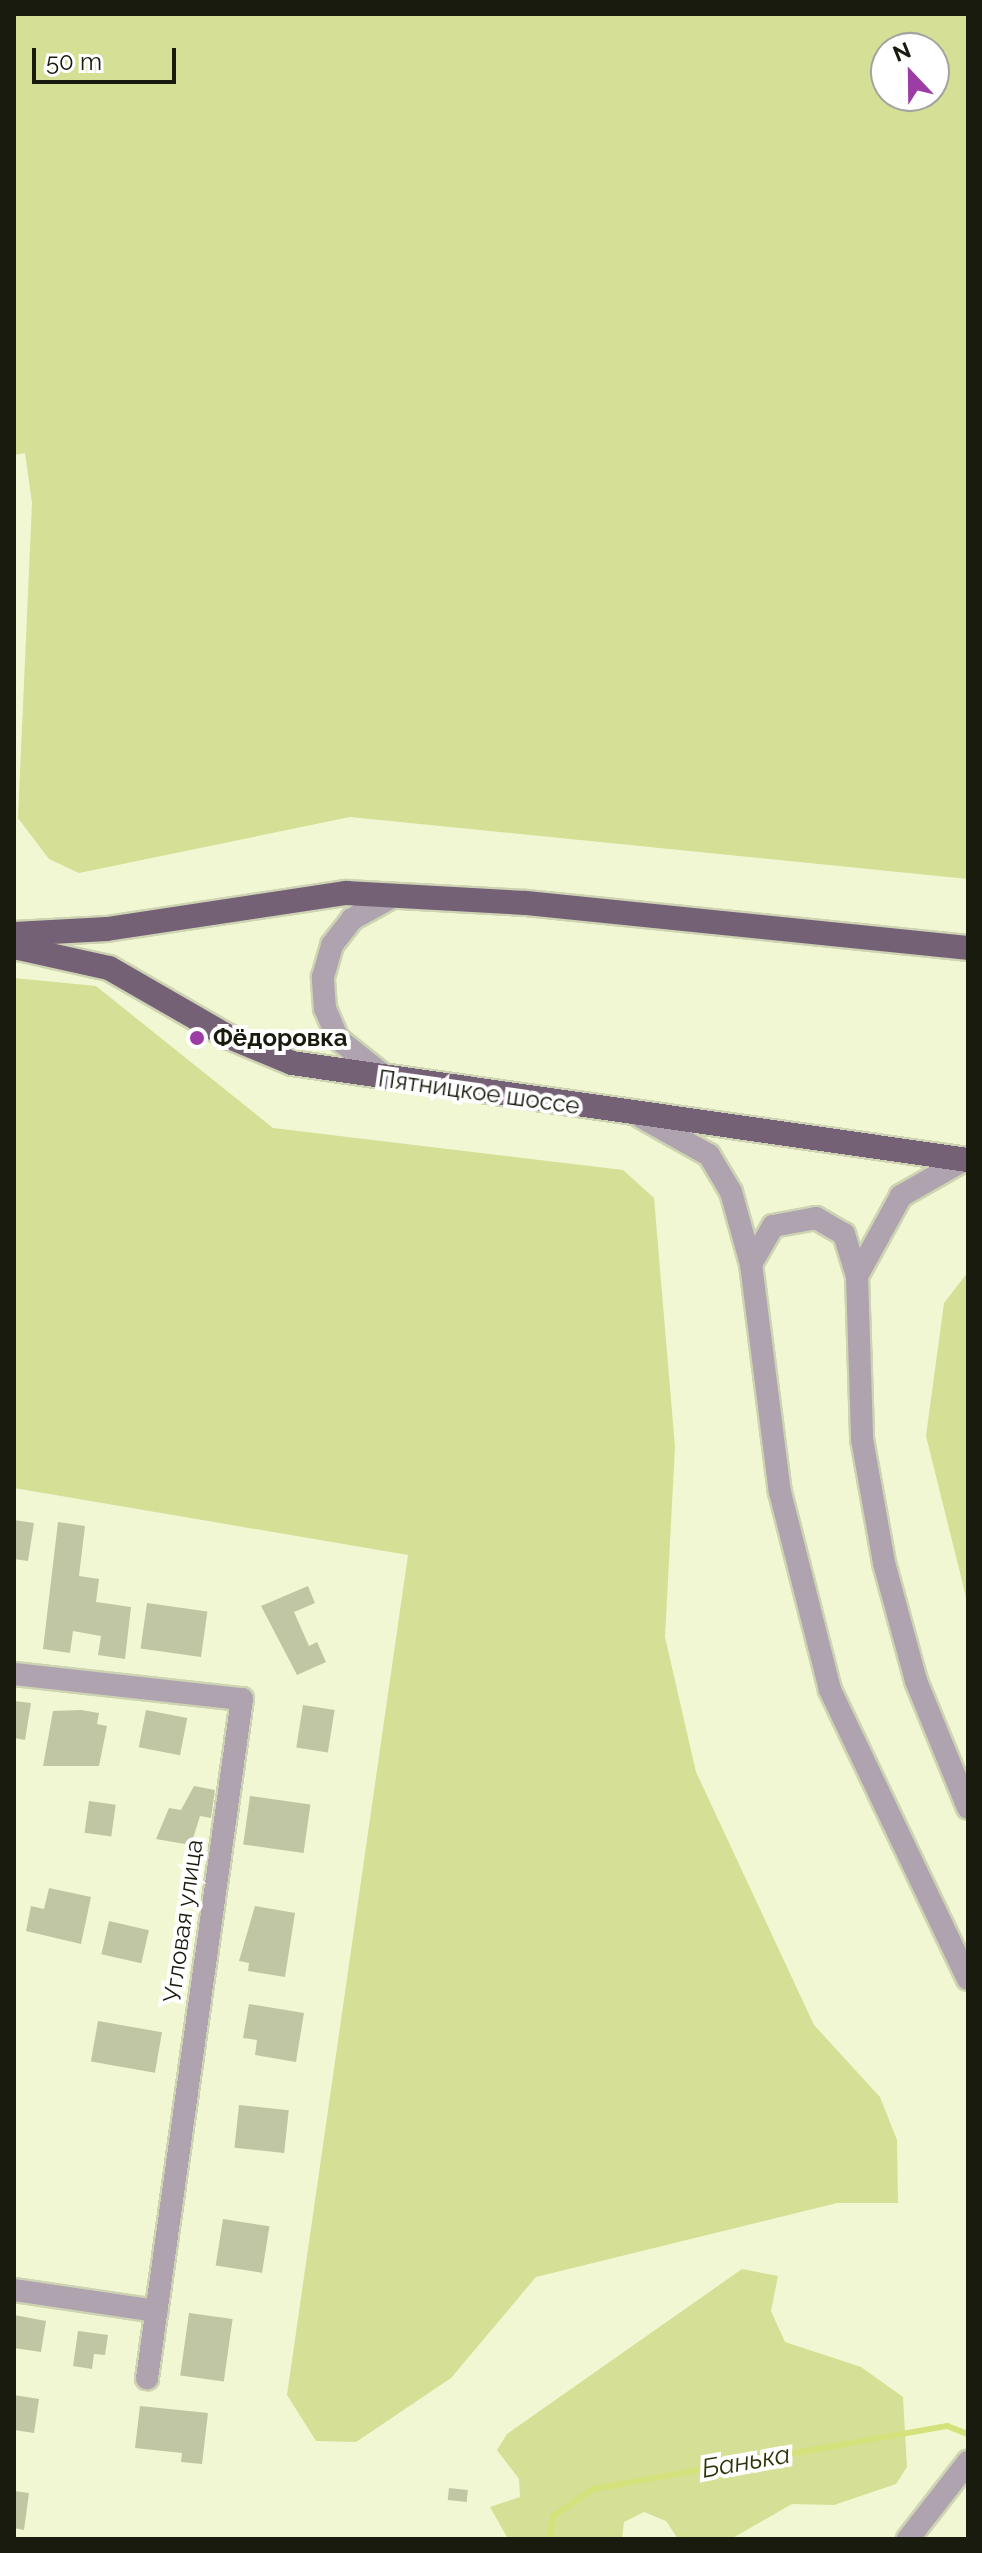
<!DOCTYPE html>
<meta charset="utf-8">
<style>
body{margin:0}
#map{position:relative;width:982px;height:2553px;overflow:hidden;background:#f1f7d2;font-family:Raleway,sans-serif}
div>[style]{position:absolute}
.green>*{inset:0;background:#d5df96}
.stream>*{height:6px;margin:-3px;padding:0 3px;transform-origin:3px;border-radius:3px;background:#d5e27b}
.building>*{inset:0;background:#c0c6a3;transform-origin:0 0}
.roads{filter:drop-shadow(2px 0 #ced4b3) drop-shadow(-2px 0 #ced4b3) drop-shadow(0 2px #ced4b3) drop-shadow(0 -2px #ced4b3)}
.minor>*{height:22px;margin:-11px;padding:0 11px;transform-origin:11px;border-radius:11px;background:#aea3af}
.major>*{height:24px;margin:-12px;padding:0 12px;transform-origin:12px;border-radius:12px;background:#756176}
.dots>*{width:22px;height:22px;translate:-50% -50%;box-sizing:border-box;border:4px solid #fff;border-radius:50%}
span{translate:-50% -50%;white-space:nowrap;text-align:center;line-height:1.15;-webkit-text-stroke:8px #fff;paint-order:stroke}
.poi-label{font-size:24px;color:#191b0e;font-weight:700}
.left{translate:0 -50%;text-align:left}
.street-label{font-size:24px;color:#191b0e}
.water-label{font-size:26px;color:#2e3206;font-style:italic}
.frame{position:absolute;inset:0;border:16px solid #191b0e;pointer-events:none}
.north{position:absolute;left:870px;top:32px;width:80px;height:80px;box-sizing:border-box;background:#fff;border:2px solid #a3a49f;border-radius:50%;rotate:338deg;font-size:22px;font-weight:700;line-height:32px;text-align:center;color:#191b0e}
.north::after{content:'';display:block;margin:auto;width:28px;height:36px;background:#9c3da5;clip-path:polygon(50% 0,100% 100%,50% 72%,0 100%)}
.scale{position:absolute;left:32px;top:48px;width:144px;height:36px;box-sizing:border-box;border:4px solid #191b0e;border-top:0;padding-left:10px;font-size:24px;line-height:28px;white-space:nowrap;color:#191b0e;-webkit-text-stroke:6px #fff;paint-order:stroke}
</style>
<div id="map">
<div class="green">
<i style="clip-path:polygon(evenodd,14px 14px,968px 14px,968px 879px,350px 817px,79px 873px,49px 859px,18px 818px,32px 503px,25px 453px,14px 455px,14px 14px,886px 48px,934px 48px,934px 96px,886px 96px,886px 48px)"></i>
<i style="clip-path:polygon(14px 978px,96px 986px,273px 1128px,623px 1170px,654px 1198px,675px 1447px,665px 1637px,696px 1772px,814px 2025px,880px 2097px,897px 2140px,898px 2203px,837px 2203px,536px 2277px,451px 2378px,356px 2442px,316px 2441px,287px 2395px,408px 1555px,14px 1488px)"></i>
<i style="clip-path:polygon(968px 1272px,968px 1605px,926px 1436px,944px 1303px)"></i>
<i style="clip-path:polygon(742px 2269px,778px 2276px,771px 2311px,785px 2342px,861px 2367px,903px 2397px,907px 2467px,896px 2484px,834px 2505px,792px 2504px,731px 2539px,678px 2539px,666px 2521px,644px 2512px,624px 2522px,622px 2539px,508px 2539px,490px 2507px,520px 2497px,519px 2479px,497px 2450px,507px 2434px)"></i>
</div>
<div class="stream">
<i style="left:550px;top:2539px;width:23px;rotate:-83deg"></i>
<i style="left:553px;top:2516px;width:48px;rotate:-34deg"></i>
<i style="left:593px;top:2489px;width:360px;rotate:-10.1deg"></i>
<i style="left:947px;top:2426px;width:22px;rotate:21deg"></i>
</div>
<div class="building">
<i style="clip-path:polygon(14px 1520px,34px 1523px,28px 1561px,14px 1559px)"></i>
<i style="clip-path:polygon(58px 1522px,85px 1526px,79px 1576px,99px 1579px,96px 1602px,131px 1607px,125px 1659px,98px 1655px,101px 1636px,73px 1631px,70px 1653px,43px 1649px)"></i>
<i style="clip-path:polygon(308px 1586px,315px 1603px,294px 1612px,309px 1646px,317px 1642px,326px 1662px,297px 1675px,261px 1606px)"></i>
<i style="left:147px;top:1603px;width:61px;height:46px;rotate:8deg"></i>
<i style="clip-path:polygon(14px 1701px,31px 1703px,25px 1740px,14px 1738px)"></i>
<i style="left:303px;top:1705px;width:32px;height:43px;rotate:9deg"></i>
<i style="clip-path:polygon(81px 1710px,99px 1713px,97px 1724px,107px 1726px,99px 1766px,43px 1766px,53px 1711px)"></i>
<i style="left:146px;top:1710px;width:42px;height:38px;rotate:11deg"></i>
<i style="clip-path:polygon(194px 1786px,215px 1790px,211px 1818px,200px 1816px,191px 1845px,156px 1839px,169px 1808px,181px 1810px)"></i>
<i style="left:250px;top:1796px;width:61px;height:49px;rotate:8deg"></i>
<i style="left:89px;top:1801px;width:27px;height:32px;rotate:8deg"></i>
<i style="clip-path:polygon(49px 1888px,91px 1897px,81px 1944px,26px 1931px,31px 1906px,44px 1909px)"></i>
<i style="clip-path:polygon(255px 1906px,295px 1913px,285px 1977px,248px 1971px,249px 1963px,239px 1961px)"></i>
<i style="left:109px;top:1921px;width:41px;height:34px;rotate:13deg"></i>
<i style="clip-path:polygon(249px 2004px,304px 2013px,296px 2062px,255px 2055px,257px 2040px,243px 2038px)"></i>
<i style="left:98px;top:2021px;width:65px;height:41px;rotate:10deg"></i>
<i style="left:239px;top:2105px;width:50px;height:43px;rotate:6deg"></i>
<i style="left:223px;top:2219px;width:47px;height:47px;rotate:9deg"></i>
<i style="left:189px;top:2313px;width:44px;height:63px;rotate:8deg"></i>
<i style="clip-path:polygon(14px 2315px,46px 2321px,41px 2352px,14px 2348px)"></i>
<i style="clip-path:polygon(78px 2331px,108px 2335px,105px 2355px,94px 2354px,92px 2369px,73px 2366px)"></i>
<i style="clip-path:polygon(14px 2395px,39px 2399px,34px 2433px,14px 2430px)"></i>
<i style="clip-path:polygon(140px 2406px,208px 2413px,202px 2464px,181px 2462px,182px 2453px,135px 2448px)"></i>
<i style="left:449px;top:2488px;width:19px;height:12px;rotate:6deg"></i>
<i style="clip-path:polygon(14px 2491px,29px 2493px,24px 2530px,14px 2528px)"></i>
</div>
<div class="roads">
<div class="minor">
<i style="left:382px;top:1074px;width:56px;rotate:-141.5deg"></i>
<i style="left:338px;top:1039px;width:33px;rotate:-113deg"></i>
<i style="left:325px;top:1009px;width:32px;rotate:-94deg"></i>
<i style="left:323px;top:977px;width:33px;rotate:-74deg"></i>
<i style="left:332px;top:945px;width:33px;rotate:-52deg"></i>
<i style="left:352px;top:919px;width:48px;rotate:-28.7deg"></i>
<i style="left:641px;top:1117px;width:78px;rotate:29.2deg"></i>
<i style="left:709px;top:1155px;width:43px;rotate:59.3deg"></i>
<i style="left:731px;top:1192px;width:75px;rotate:74.5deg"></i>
<i style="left:751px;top:1264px;width:230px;rotate:82.8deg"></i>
<i style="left:780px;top:1492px;width:204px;rotate:75.8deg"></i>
<i style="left:830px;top:1690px;width:320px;rotate:64.5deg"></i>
<i style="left:964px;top:1160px;width:73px;rotate:150.3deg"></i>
<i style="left:901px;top:1196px;width:91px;rotate:118.8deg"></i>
<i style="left:857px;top:1276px;width:163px;rotate:88.2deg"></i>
<i style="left:862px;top:1439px;width:126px;rotate:79.9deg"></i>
<i style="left:884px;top:1563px;width:122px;rotate:74.8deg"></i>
<i style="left:916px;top:1681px;width:137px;rotate:67.7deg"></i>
<i style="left:751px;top:1264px;width:44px;rotate:-59.9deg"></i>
<i style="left:773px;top:1226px;width:44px;rotate:-10.5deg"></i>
<i style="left:816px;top:1218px;width:32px;rotate:30deg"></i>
<i style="left:844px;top:1234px;width:44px;rotate:72.8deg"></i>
<i style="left:14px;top:1674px;width:229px;rotate:6.3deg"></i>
<i style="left:242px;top:1699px;width:686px;rotate:97.96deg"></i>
<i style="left:14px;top:2290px;width:144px;rotate:8.4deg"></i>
<i style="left:908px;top:2539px;width:98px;rotate:-52.1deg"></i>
</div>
<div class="major">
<i style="left:14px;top:934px;width:93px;rotate:-3.1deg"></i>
<i style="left:107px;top:929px;width:242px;rotate:-8.6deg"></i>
<i style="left:346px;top:893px;width:180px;rotate:3.2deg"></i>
<i style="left:526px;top:903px;width:444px;rotate:5.8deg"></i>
<i style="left:14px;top:947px;width:97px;rotate:12.5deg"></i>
<i style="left:109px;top:968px;width:138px;rotate:29.9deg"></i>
<i style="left:229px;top:1037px;width:68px;rotate:22.4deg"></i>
<i style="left:292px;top:1063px;width:683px;rotate:8.17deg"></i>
</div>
</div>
<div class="dots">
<i style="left:197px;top:1038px;background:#9c3da5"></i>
</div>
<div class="poi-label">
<span class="left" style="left:213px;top:1038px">Фёдоровка</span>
</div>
<div class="street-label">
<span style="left:479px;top:1092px;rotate:8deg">Пятницкое шоссе</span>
<span style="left:183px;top:1921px;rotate:-82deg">Угловая улица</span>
</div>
<div class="water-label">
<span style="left:746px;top:2462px;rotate:-10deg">Банька</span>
</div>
<div class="frame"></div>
<div class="north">N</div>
<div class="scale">50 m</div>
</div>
